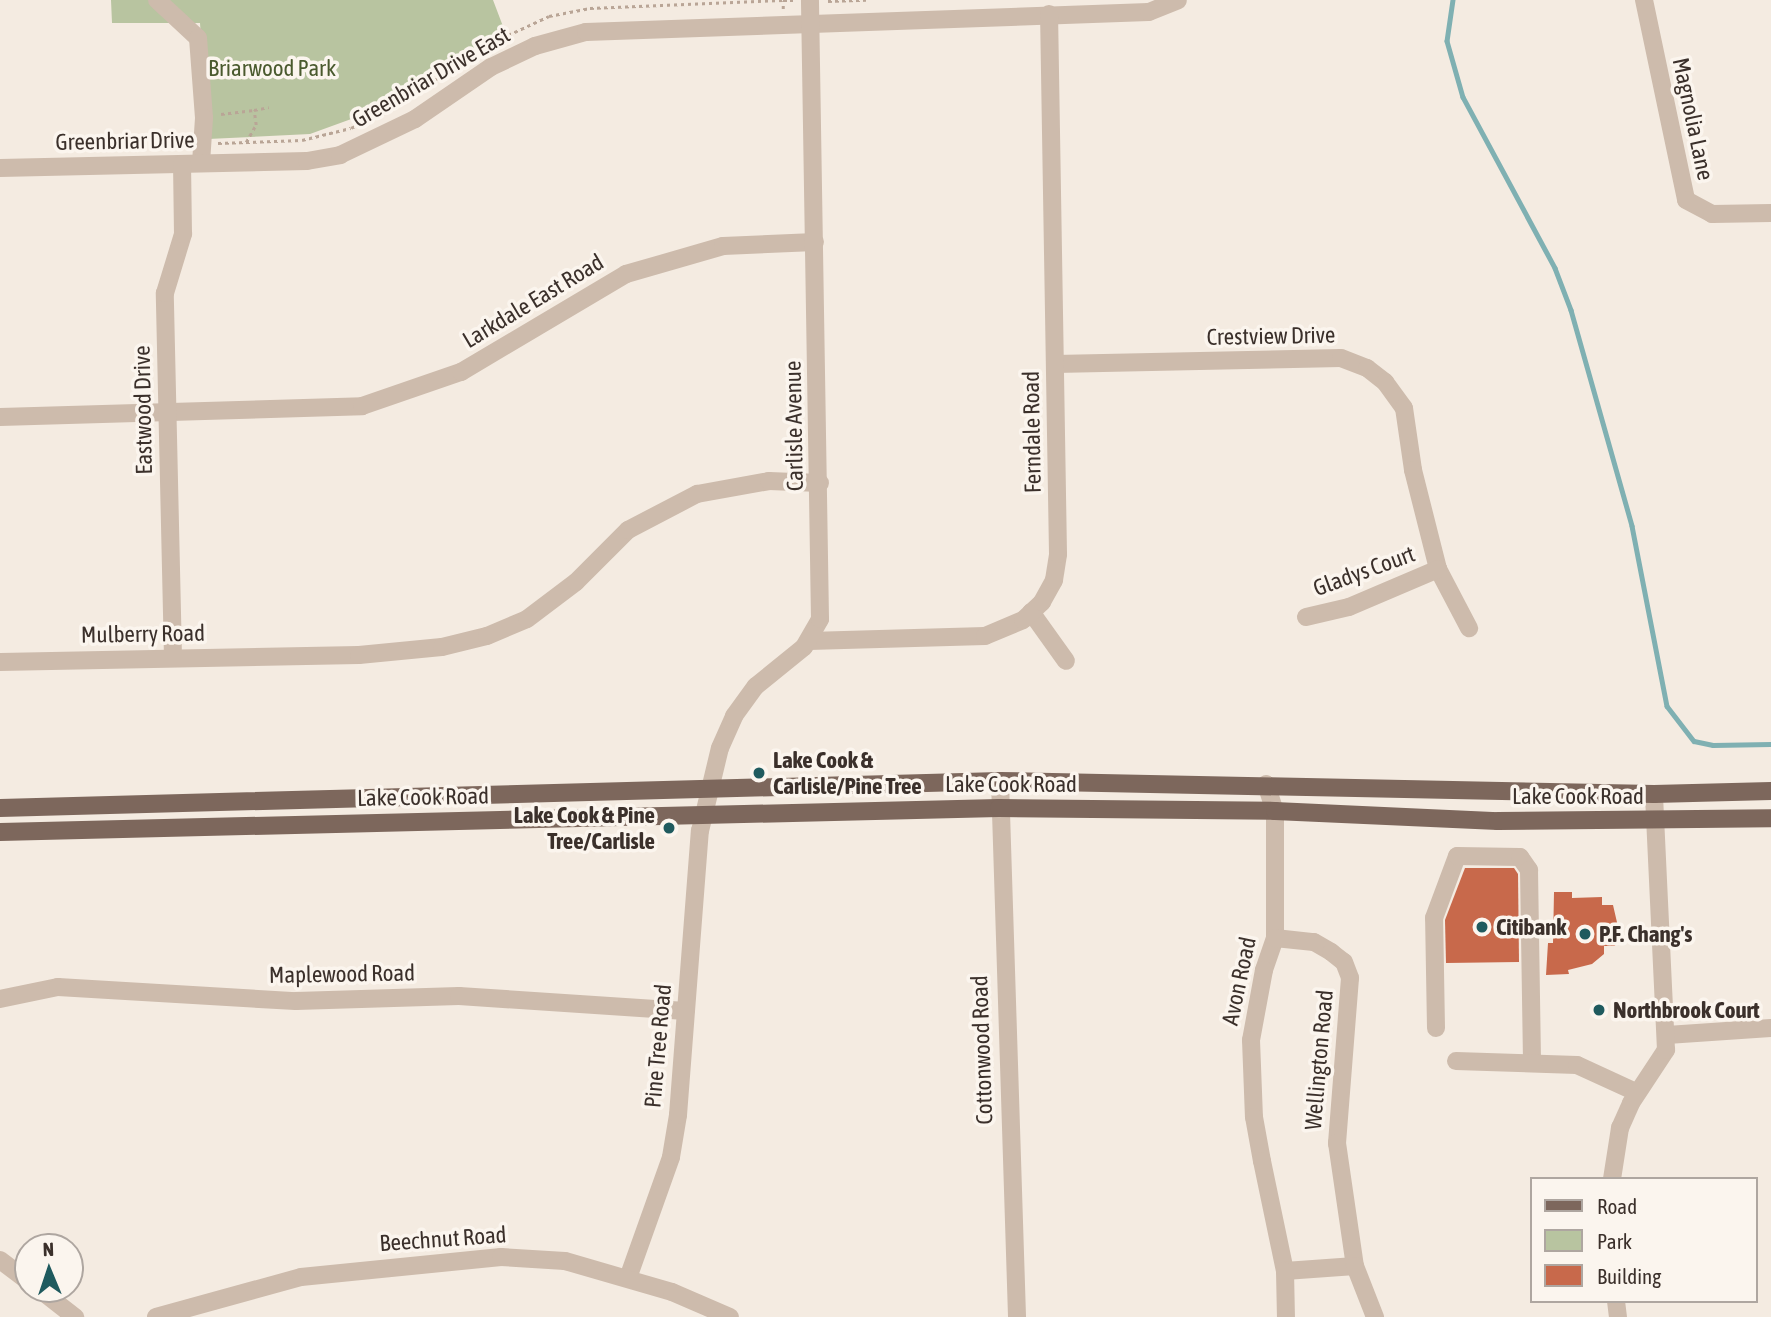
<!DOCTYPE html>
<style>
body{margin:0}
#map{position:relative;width:1771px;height:1317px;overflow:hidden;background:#f4ebe1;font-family:"Asap Condensed",sans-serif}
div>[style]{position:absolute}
.green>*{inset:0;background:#b8c4a0}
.stream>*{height:4.5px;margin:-2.25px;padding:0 2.25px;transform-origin:2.25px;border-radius:2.25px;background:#7fb0b2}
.building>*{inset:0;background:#c8694b}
.path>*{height:2.5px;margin-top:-1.25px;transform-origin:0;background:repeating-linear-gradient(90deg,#b9a596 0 3.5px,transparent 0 7px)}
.minor>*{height:18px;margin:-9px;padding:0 9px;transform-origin:9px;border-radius:9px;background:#cdbbac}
.major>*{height:18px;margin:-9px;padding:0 9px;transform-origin:9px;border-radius:9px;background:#7d675c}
.dots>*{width:19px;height:19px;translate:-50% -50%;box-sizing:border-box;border:4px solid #fbf5ee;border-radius:50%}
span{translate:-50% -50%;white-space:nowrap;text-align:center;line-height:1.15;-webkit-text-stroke:7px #fbf5ee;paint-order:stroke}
.park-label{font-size:23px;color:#4a5a2e}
.street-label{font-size:23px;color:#3b302b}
.poi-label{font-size:23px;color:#3b302b;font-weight:700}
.left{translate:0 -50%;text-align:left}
.right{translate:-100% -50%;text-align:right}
.legend{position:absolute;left:1530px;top:1177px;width:228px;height:126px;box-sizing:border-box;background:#fbf5ee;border:2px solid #aea6a0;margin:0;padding:9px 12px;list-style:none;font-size:21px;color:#3b302b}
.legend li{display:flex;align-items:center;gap:14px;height:35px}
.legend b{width:35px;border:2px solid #aea6a0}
.north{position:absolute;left:14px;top:1233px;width:70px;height:70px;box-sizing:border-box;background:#fbf5ee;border:2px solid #aea6a0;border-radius:50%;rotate:358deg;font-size:19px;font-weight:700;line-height:28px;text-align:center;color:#3b302b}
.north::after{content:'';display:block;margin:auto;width:24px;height:32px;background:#1f5a5e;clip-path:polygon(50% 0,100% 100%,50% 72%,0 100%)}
</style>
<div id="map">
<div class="green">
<i style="clip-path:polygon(111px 0,493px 0,504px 29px,376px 110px,310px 134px,208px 139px,200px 23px,112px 23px)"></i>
</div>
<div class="stream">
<i style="left:1453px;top:0;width:41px;rotate:98.3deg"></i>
<i style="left:1447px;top:41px;width:58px;rotate:74.1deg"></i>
<i style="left:1463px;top:97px;width:194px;rotate:61.7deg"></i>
<i style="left:1555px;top:268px;width:45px;rotate:69.1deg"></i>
<i style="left:1571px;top:310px;width:224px;rotate:74.2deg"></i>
<i style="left:1632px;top:526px;width:183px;rotate:79deg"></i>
<i style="left:1667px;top:706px;width:44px;rotate:52.4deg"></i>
<i style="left:1694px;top:741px;width:19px;rotate:12deg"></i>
<i style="left:1713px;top:745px;width:58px;rotate:-1deg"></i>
</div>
<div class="building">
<i style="clip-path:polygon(1465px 868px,1514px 868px,1518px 874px,1519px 962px,1446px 963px,1445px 920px)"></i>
<i style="clip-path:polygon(1554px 892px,1572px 892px,1572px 898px,1602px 897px,1602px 905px,1613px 905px,1619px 931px,1615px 946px,1604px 946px,1604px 954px,1592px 964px,1568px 970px,1569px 974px,1546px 975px,1548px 943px,1553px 943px)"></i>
</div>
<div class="path">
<i style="left:828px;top:1px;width:38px;rotate:-2deg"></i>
<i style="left:783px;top:9px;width:8px;rotate:-90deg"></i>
<i style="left:783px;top:1px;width:10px"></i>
<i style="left:221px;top:114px;width:33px;rotate:-7deg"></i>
<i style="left:246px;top:142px;width:20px;rotate:-60deg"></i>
<i style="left:256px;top:125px;width:15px;rotate:-98deg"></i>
<i style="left:254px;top:110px;width:15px;rotate:-11deg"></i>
<i style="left:218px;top:143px;width:84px;rotate:-2deg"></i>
<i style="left:302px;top:140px;width:50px;rotate:-13.8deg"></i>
<i style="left:351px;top:128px;width:35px;rotate:-24deg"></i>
<i style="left:383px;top:114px;width:127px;rotate:-33.4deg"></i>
<i style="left:489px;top:44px;width:66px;rotate:-25deg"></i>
<i style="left:549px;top:16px;width:42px;rotate:-11deg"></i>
<i style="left:590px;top:8px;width:193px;rotate:-2.4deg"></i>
</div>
<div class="minor">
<i style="left:157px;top:0;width:56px;rotate:42.8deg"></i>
<i style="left:198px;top:38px;width:80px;rotate:85.7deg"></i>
<i style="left:204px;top:118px;width:45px;rotate:93.8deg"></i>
<i style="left:1644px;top:0;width:204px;rotate:78.1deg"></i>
<i style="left:1686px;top:200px;width:30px;rotate:28deg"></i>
<i style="left:1712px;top:214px;width:59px;rotate:-1deg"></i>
<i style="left:0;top:168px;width:307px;rotate:-1.3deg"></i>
<i style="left:307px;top:161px;width:34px;rotate:-10deg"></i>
<i style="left:340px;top:155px;width:83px;rotate:-25.6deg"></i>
<i style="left:415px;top:119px;width:92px;rotate:-34.4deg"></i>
<i style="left:491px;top:67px;width:49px;rotate:-25.5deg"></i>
<i style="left:535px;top:46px;width:53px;rotate:-15.4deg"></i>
<i style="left:586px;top:32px;width:563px;rotate:-2.03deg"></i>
<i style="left:1149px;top:12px;width:31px;rotate:-22deg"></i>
<i style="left:1055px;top:364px;width:286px;rotate:-1.2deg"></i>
<i style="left:1341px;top:358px;width:28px;rotate:21deg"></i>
<i style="left:1367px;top:368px;width:23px;rotate:38deg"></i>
<i style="left:1385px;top:382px;width:32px;rotate:54deg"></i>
<i style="left:1404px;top:408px;width:63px;rotate:81.7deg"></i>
<i style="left:1413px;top:470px;width:102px;rotate:75.8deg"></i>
<i style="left:1438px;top:569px;width:67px;rotate:62.3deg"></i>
<i style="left:0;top:417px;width:362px;rotate:-1.7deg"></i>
<i style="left:362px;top:406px;width:105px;rotate:-19deg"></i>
<i style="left:461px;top:372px;width:192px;rotate:-30.7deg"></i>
<i style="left:626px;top:274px;width:101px;rotate:-16.1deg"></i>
<i style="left:723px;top:246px;width:92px;rotate:-2.5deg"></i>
<i style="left:1031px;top:612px;width:60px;rotate:54.5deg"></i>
<i style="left:1306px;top:617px;width:44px;rotate:-13.1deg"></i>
<i style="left:1349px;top:607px;width:97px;rotate:-23.1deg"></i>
<i style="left:809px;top:641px;width:176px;rotate:-1.6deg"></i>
<i style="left:985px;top:636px;width:41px;rotate:-22.8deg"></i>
<i style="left:1023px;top:620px;width:26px;rotate:-43deg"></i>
<i style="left:1042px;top:602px;width:25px;rotate:-61deg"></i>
<i style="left:1054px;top:580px;width:26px;rotate:-81deg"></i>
<i style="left:1058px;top:554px;width:540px;rotate:-90.95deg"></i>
<i style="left:173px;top:657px;width:364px;rotate:-91.3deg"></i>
<i style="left:165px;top:293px;width:62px;rotate:-73deg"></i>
<i style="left:183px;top:234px;width:70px;rotate:-90.8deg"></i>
<i style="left:0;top:662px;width:359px;rotate:-1.1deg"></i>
<i style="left:359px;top:655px;width:83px;rotate:-5.5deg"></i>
<i style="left:442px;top:647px;width:46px;rotate:-13.7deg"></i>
<i style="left:487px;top:636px;width:43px;rotate:-23deg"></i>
<i style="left:527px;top:619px;width:61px;rotate:-37.1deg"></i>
<i style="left:576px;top:582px;width:74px;rotate:-45deg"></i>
<i style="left:628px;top:530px;width:78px;rotate:-27.6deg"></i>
<i style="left:697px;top:494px;width:73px;rotate:-10.2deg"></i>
<i style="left:769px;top:481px;width:51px;rotate:2.2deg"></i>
<i style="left:1000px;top:781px;width:536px;rotate:88.18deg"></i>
<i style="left:1266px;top:784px;width:28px;rotate:72deg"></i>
<i style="left:1275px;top:811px;width:127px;rotate:90deg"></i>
<i style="left:1275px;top:938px;width:34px;rotate:109deg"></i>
<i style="left:1264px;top:970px;width:71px;rotate:100.5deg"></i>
<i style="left:1251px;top:1040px;width:77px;rotate:87.8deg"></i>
<i style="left:1254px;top:1117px;width:45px;rotate:79.7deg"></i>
<i style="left:1262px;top:1161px;width:112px;rotate:78.2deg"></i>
<i style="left:1285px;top:1271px;width:70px;rotate:-4.1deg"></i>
<i style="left:1275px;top:938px;width:39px;rotate:6deg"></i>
<i style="left:1314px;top:942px;width:20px;rotate:30deg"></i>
<i style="left:1331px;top:952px;width:16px;rotate:38deg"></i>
<i style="left:1344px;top:962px;width:17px;rotate:69deg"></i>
<i style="left:1350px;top:978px;width:166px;rotate:94.5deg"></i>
<i style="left:1337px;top:1143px;width:124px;rotate:81.7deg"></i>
<i style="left:1355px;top:1266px;width:55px;rotate:68.6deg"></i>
<i style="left:0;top:999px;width:59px;rotate:-11.7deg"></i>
<i style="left:58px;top:987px;width:238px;rotate:3.4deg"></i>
<i style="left:296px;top:1001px;width:163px;rotate:-1.8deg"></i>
<i style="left:459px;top:996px;width:227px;rotate:3.8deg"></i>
<i style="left:1436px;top:1028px;width:110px;rotate:-91deg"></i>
<i style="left:1434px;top:918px;width:66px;rotate:-69.6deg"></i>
<i style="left:1457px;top:856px;width:63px;rotate:0.9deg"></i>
<i style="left:1520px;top:857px;width:16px;rotate:55deg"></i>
<i style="left:1529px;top:870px;width:192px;rotate:89.1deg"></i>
<i style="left:1667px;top:1035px;width:104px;rotate:-3.9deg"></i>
<i style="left:1456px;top:1061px;width:121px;rotate:1.9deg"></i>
<i style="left:1577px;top:1065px;width:65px;rotate:24.6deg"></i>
<i style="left:1612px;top:1179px;width:52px;rotate:-81.1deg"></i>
<i style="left:1620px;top:1128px;width:27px;rotate:-66deg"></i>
<i style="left:1631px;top:1103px;width:64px;rotate:-56.6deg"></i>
<i style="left:1666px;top:1050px;width:256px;rotate:-92.7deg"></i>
<i style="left:0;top:1260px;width:35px;rotate:37deg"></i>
<i style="left:1285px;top:1271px;width:46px;rotate:88.8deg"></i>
<i style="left:628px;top:1278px;width:128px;rotate:-70.4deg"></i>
<i style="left:671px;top:1157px;width:43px;rotate:-80.5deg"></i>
<i style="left:678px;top:1115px;width:285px;rotate:-85.6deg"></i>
<i style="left:700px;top:831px;width:85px;rotate:-76.5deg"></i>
<i style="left:720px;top:748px;width:35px;rotate:-66deg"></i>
<i style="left:734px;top:716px;width:37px;rotate:-54deg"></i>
<i style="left:756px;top:686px;width:62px;rotate:-39.1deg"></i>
<i style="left:804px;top:647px;width:32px;rotate:-60deg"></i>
<i style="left:820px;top:619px;width:619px;rotate:-90.93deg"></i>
<i style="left:39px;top:1289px;width:46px;rotate:37.9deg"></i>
<i style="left:1616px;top:1301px;width:16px;rotate:83deg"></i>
<i style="left:156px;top:1317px;width:150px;rotate:-15.4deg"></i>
<i style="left:301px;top:1277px;width:201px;rotate:-5.7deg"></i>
<i style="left:501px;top:1257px;width:64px;rotate:3.6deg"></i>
<i style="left:565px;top:1261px;width:111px;rotate:16.2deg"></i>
<i style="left:672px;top:1292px;width:63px;rotate:23.3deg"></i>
</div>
<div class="major">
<i style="left:0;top:808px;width:1000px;rotate:-1.55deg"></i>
<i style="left:1000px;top:781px;width:654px;rotate:1.14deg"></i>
<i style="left:1654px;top:794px;width:117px;rotate:-1.5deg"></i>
<i style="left:0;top:832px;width:999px;rotate:-1.38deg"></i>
<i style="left:999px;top:808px;width:276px;rotate:0.6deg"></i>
<i style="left:1275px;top:811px;width:223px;rotate:2.6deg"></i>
<i style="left:1498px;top:821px;width:273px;rotate:-0.6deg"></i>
</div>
<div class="dots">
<i style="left:759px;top:773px;background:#1f5a5e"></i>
<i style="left:669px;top:828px;background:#1f5a5e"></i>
<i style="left:1482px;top:927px;background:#1f5a5e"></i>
<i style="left:1585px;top:934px;background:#1f5a5e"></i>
<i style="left:1599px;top:1010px;background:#1f5a5e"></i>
</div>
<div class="park-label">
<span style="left:272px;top:68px">Briarwood Park</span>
</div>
<div class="street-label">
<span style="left:431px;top:77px;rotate:-30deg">Greenbriar Drive East</span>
<span style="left:1693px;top:119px;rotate:78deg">Magnolia Lane</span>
<span style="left:125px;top:141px;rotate:-1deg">Greenbriar Drive</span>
<span style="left:533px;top:301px;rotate:-31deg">Larkdale East Road</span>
<span style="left:1271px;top:336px;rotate:-1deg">Crestview Drive</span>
<span style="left:143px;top:410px;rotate:-91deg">Eastwood Drive</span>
<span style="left:794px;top:426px;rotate:-91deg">Carlisle Avenue</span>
<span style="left:1032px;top:432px;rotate:-91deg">Ferndale Road</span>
<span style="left:1364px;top:571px;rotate:-20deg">Gladys Court</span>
<span style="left:143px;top:634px;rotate:-1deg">Mulberry Road</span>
<span style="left:1011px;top:784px">Lake Cook Road</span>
<span style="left:1578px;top:796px">Lake Cook Road</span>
<span style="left:423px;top:797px;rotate:-1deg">Lake Cook Road</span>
<span style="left:342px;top:974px;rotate:-1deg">Maplewood Road</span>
<span style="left:1239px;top:981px;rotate:-78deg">Avon Road</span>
<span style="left:658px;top:1046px;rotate:-85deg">Pine Tree Road</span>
<span style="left:982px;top:1050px;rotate:-92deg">Cottonwood Road</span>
<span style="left:1319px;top:1060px;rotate:-85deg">Wellington Road</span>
<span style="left:443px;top:1239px;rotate:-4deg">Beechnut Road</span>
</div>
<div class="poi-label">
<span class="left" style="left:773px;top:773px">Lake Cook &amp;<br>Carlisle/Pine Tree</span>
<span class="right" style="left:655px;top:828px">Lake Cook &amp; Pine<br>Tree/Carlisle</span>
<span class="left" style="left:1496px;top:927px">Citibank</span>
<span class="left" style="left:1599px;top:934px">P.F. Chang's</span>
<span class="left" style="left:1613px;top:1010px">Northbrook Court</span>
</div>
<ul class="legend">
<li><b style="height:9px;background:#7d675c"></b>Road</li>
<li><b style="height:19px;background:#b8c4a0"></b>Park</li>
<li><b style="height:19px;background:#c8694b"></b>Building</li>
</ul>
<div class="north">N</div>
</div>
